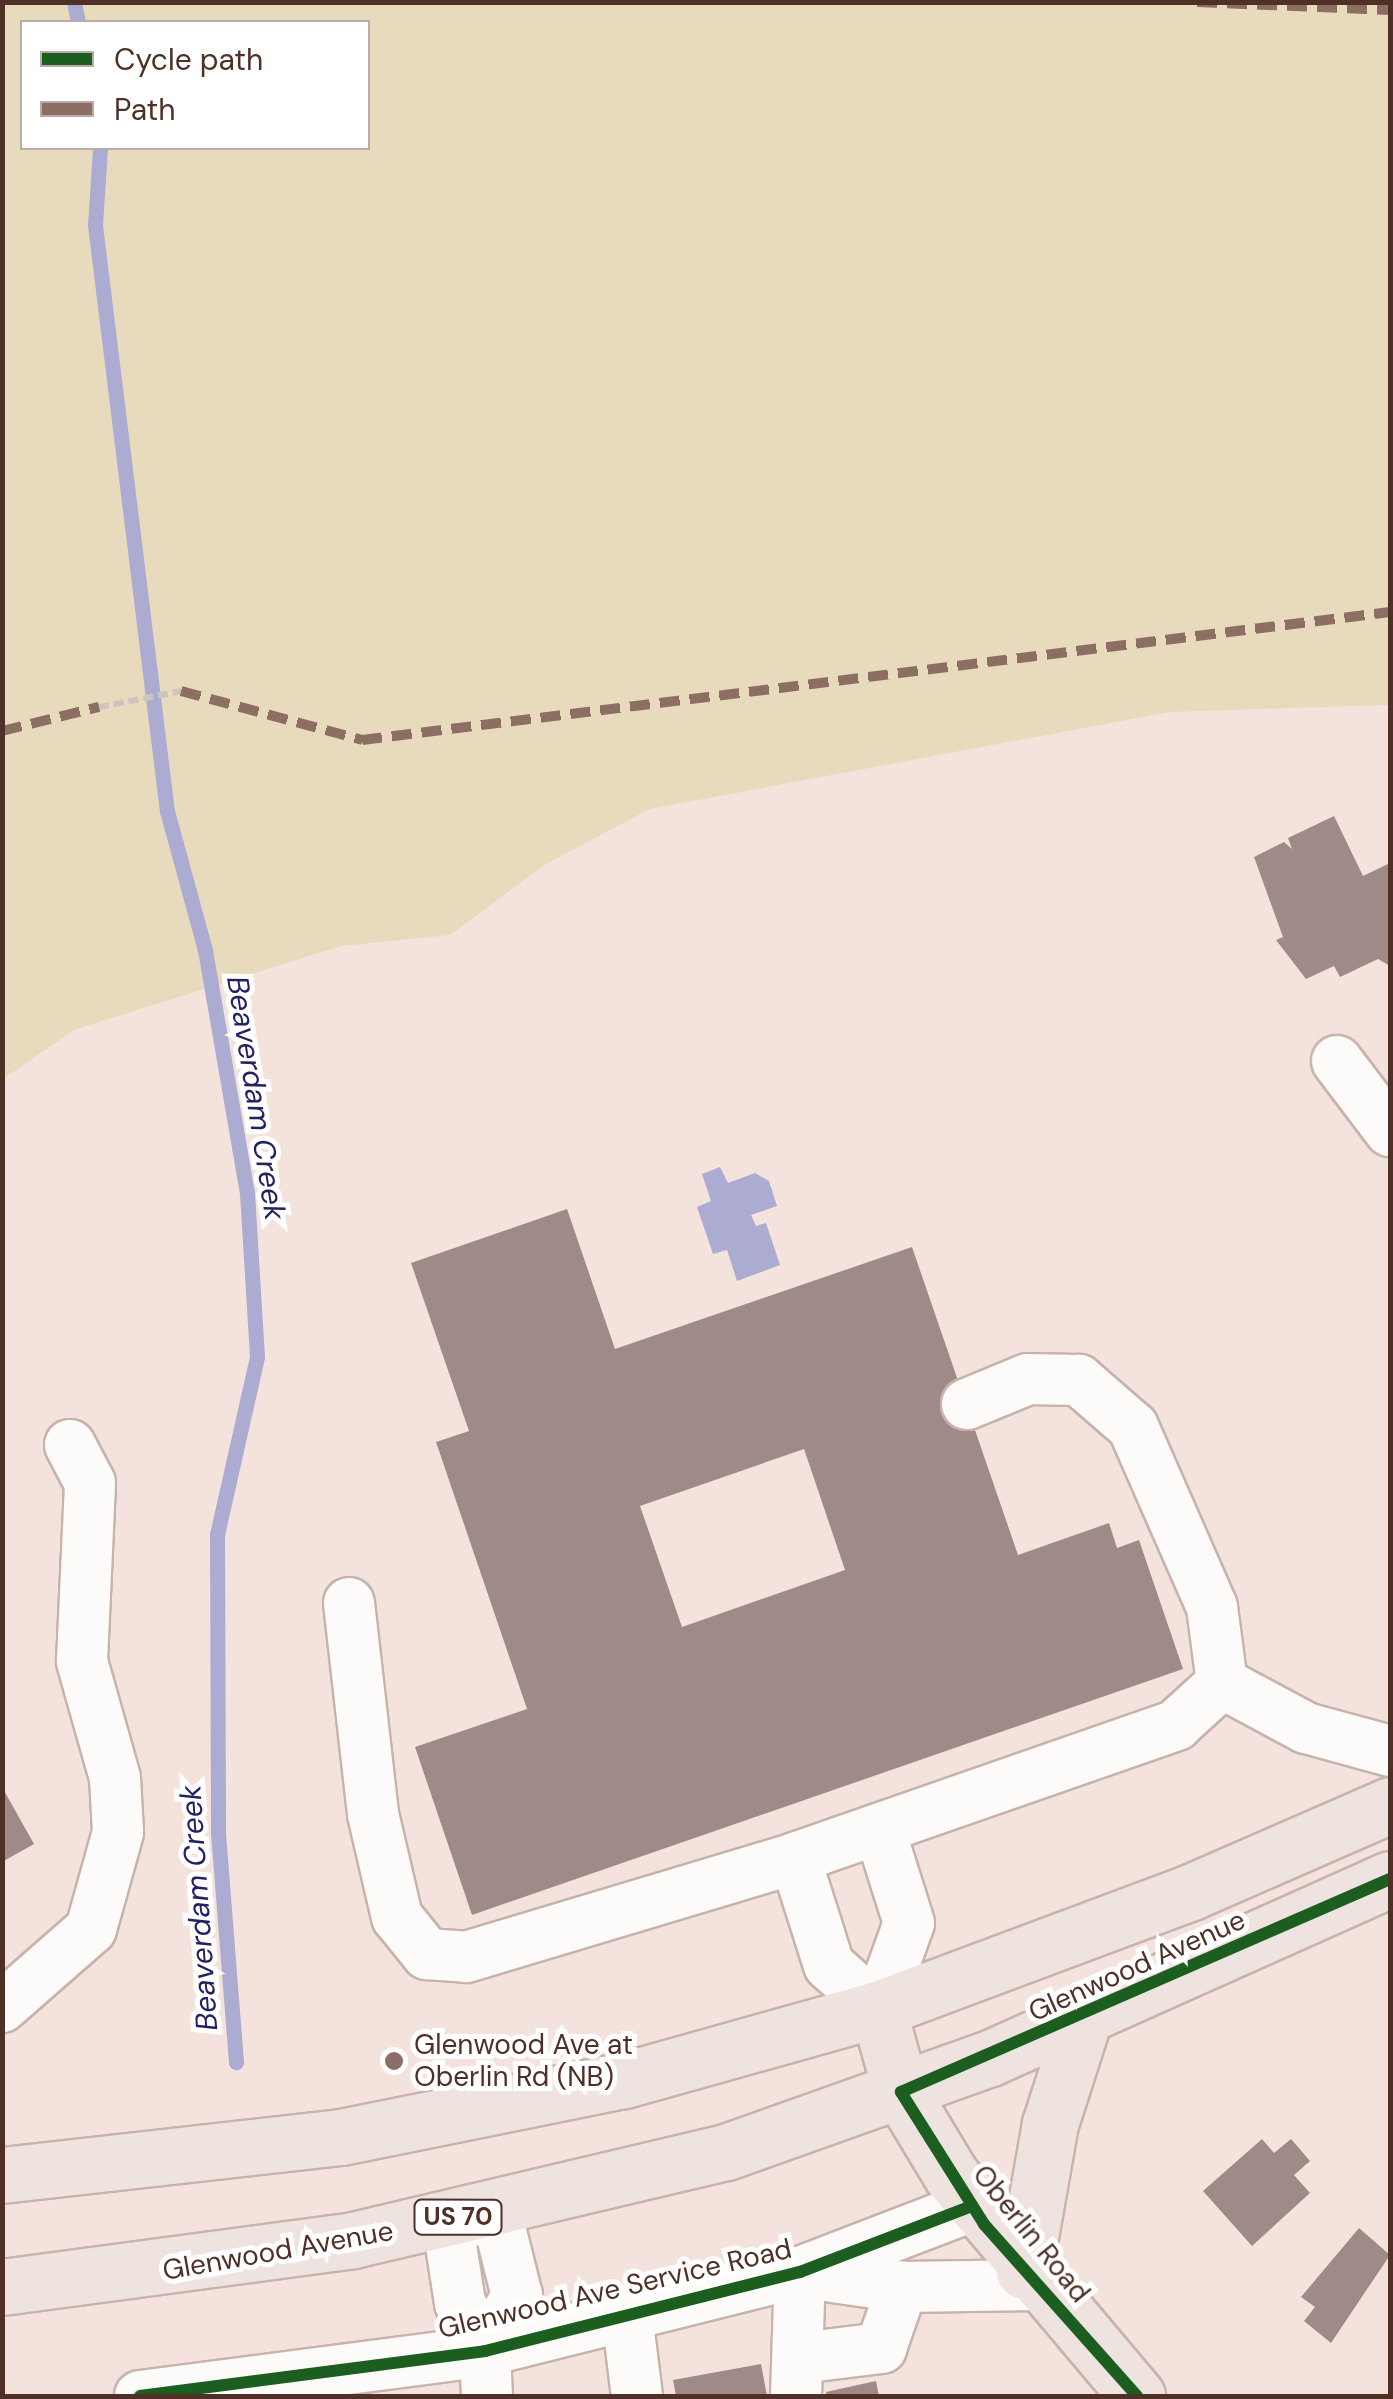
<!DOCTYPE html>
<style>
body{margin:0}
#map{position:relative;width:1393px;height:2399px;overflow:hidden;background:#f4e3dd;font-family:"DM Sans",sans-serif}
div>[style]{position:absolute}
.green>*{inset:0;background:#e8dbbd}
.water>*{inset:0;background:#acacd2}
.stream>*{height:15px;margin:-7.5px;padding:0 7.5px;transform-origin:7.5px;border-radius:7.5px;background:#acacd2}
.building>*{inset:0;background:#9f8a88}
.path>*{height:6px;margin-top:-3px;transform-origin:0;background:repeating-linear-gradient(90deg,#cec5c2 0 10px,transparent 0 15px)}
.roads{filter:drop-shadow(2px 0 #c8b3ac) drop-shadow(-2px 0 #c8b3ac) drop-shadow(0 2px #c8b3ac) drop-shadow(0 -2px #c8b3ac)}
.minor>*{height:50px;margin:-25px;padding:0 25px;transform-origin:25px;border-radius:25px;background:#fdfbfa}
.major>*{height:55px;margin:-27.5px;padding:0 27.5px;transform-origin:27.5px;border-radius:27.5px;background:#efe3e0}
.quiet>*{height:10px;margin-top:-5px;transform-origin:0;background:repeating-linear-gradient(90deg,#8d6e63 0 20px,transparent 0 30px)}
.cycleway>*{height:12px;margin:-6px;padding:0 6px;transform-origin:6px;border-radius:6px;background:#1b5e20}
.dots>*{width:28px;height:28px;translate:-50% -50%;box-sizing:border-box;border:5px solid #fff;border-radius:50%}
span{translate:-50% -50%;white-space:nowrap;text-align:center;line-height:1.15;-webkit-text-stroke:10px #fff;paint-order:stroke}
.shield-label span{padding:2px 8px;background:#fff;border:2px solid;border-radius:8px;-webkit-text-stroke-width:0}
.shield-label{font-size:25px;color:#4f3026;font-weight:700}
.street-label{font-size:28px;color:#4f3026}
.poi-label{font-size:28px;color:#4f3026}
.left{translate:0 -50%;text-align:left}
.water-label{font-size:30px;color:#232063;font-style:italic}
.frame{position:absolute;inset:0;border:5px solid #4f3026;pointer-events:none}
.legend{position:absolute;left:20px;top:20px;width:350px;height:130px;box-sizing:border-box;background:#fff;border:2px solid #b9aca8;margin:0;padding:12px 18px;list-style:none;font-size:30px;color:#4f3026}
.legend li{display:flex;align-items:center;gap:20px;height:50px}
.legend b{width:50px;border:2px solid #b9aca8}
</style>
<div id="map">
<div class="green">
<i style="clip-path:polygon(evenodd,3px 2px,1390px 3px,1390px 705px,1170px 712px,650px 809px,546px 864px,450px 935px,341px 946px,74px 1030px,3px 1079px,3px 2px,22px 22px,368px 22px,368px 148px,22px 148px,22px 22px)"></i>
</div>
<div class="water">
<i style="clip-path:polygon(720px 1167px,728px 1183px,755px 1173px,769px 1181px,777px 1206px,751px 1215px,756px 1226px,766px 1223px,780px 1265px,737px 1281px,727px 1250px,713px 1254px,697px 1207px,711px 1201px,702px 1174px)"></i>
</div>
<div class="stream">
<i style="left:74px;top:2px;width:20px;rotate:79deg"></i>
<i style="left:100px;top:148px;width:77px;rotate:93.7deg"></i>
<i style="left:95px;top:225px;width:590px;rotate:83deg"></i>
<i style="left:167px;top:811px;width:144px;rotate:74.7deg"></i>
<i style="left:205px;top:950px;width:247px;rotate:80.2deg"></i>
<i style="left:247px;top:1193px;width:164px;rotate:86.5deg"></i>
<i style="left:257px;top:1357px;width:181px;rotate:102.7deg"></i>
<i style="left:217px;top:1534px;width:299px;rotate:89.8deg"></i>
<i style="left:218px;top:1833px;width:230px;rotate:85.5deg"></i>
</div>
<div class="building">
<i style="clip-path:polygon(1334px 816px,1363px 876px,1390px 863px,1390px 966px,1378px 959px,1340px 977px,1334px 966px,1306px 979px,1276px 940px,1283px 937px,1254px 857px,1284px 842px,1292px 849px,1288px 838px)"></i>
<i style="clip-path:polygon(evenodd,567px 1209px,615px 1349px,912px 1247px,1018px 1555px,1109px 1523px,1117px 1548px,1139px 1540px,1183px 1669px,472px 1915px,415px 1747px,527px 1709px,436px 1442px,469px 1431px,411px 1263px,567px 1209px,804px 1449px,845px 1570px,682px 1627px,640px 1506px,804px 1449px)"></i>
<i style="clip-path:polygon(2px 1787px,34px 1844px,2px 1862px)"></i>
<i style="clip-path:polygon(1262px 2139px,1274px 2153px,1291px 2139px,1310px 2161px,1294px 2175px,1310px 2193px,1252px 2246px,1203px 2191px)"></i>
<i style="clip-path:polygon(1359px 2228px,1390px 2255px,1331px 2343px,1304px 2321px,1315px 2307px,1301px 2297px)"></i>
<i style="clip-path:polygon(761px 2364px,767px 2396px,676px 2396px,673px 2380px)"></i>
<i style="clip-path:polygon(876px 2381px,879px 2396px,827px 2396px,826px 2392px)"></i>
</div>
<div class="path">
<i style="left:99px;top:707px;width:84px;rotate:-11deg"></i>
</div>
<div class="roads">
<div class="minor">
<i style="left:1337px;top:1061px;width:88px;rotate:52.9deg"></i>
<i style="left:349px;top:1603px;width:212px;rotate:83.5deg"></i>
<i style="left:373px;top:1814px;width:106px;rotate:76.9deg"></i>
<i style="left:397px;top:1917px;width:48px;rotate:51deg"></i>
<i style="left:427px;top:1954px;width:39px;rotate:4deg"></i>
<i style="left:466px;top:1957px;width:344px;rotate:-16.7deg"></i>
<i style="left:795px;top:1858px;width:404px;rotate:-19.2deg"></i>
<i style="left:1176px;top:1725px;width:62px;rotate:-42.4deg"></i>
<i style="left:1222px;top:1683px;width:77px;rotate:-97.5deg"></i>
<i style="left:1212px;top:1607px;width:197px;rotate:-113.7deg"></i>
<i style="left:1133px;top:1427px;width:72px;rotate:-139deg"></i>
<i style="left:1079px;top:1380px;width:51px;rotate:-178.9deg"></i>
<i style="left:1028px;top:1379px;width:66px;rotate:157.7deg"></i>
<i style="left:1222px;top:1683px;width:95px;rotate:28.2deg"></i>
<i style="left:1306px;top:1728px;width:87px;rotate:15.3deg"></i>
<i style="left:795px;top:1858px;width:112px;rotate:72.4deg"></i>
<i style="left:829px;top:1965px;width:66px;rotate:41.9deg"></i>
<i style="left:878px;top:2009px;width:91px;rotate:-70.2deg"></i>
<i style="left:909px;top:1923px;width:96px;rotate:-107.5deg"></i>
<i style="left:2px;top:2007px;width:118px;rotate:-41.2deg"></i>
<i style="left:91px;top:1929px;width:101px;rotate:-74.4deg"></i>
<i style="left:118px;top:1832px;width:54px;rotate:-93.2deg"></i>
<i style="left:115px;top:1778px;width:122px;rotate:-105.8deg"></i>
<i style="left:82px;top:1661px;width:178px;rotate:-87.4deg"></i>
<i style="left:90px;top:1483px;width:43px;rotate:-117.8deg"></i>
<i style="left:805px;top:2273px;width:98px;rotate:8.2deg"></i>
<i style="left:902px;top:2287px;width:134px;rotate:-0.9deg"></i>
<i style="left:627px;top:2316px;width:81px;rotate:82.9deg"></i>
<i style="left:485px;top:2351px;width:64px;rotate:-59.8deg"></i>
<i style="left:517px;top:2296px;width:70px;rotate:-104deg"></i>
<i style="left:500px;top:2228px;width:32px;rotate:-154deg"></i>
<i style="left:471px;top:2214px;width:33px;rotate:130deg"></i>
<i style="left:450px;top:2239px;width:65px;rotate:81.1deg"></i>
<i style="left:460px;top:2303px;width:54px;rotate:62.5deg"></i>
<i style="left:485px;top:2351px;width:45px;rotate:87.5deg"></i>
<i style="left:800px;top:2358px;width:82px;rotate:-7deg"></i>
<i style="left:881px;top:2348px;width:65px;rotate:-71deg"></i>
<i style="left:140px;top:2396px;width:348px;rotate:-7.4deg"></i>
<i style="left:485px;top:2351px;width:325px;rotate:-14.1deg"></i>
<i style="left:800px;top:2272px;width:184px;rotate:-21deg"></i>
<i style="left:796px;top:2396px;width:124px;rotate:-88.2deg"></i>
</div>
<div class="major">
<i style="left:878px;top:2009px;width:86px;rotate:74.5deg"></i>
<i style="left:901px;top:2092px;width:97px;rotate:58.9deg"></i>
<i style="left:951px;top:2175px;width:289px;rotate:49.9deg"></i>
<i style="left:2px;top:2175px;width:341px;rotate:-6.4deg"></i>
<i style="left:341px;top:2137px;width:289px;rotate:-11.4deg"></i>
<i style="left:624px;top:2080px;width:264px;rotate:-15.6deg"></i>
<i style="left:878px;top:2009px;width:334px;rotate:-20.5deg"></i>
<i style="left:1191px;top:1892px;width:217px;rotate:-23.6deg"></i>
<i style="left:1024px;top:2271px;width:149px;rotate:-80deg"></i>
<i style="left:1050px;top:2124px;width:111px;rotate:-72.2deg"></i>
<i style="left:2px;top:2287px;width:354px;rotate:-7.6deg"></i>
<i style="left:353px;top:2240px;width:383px;rotate:-13.3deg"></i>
<i style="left:726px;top:2152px;width:280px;rotate:-19.6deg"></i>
<i style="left:990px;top:2058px;width:438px;rotate:-24.1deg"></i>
</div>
</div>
<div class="quiet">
<i style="left:1197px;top:2px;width:193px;rotate:2.4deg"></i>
<i style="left:181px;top:691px;width:188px;rotate:15.1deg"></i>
<i style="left:362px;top:740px;width:1036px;rotate:-7.1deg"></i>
<i style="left:2px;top:731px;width:100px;rotate:-13.9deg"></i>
</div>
<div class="cycleway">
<i style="left:140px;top:2396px;width:348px;rotate:-7.4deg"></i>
<i style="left:485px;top:2351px;width:325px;rotate:-14.1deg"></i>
<i style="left:800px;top:2272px;width:184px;rotate:-21deg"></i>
<i style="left:1137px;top:2396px;width:230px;rotate:-131.7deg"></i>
<i style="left:984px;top:2224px;width:156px;rotate:-122.2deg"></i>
<i style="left:901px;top:2092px;width:533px;rotate:-23.54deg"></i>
</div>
<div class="dots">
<i style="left:394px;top:2061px;background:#896f66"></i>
</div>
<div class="shield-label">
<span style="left:458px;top:2217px">US 70</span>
</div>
<div class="street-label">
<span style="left:1137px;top:1966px;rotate:-24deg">Glenwood Avenue</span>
<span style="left:1031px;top:2234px;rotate:51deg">Oberlin Road</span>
<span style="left:278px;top:2251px;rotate:-10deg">Glenwood Avenue</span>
<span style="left:615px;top:2289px;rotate:-13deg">Glenwood Ave Service Road</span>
</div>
<div class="poi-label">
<span class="left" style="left:414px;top:2061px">Glenwood Ave at<br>Oberlin Rd (NB)</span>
</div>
<div class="water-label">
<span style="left:256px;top:1098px;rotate:81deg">Beaverdam Creek</span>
<span style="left:199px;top:1908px;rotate:-94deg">Beaverdam Creek</span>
</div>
<div class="frame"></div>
<ul class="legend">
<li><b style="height:12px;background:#1b5e20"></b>Cycle path</li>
<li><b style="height:12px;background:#8d6e63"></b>Path</li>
</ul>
</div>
